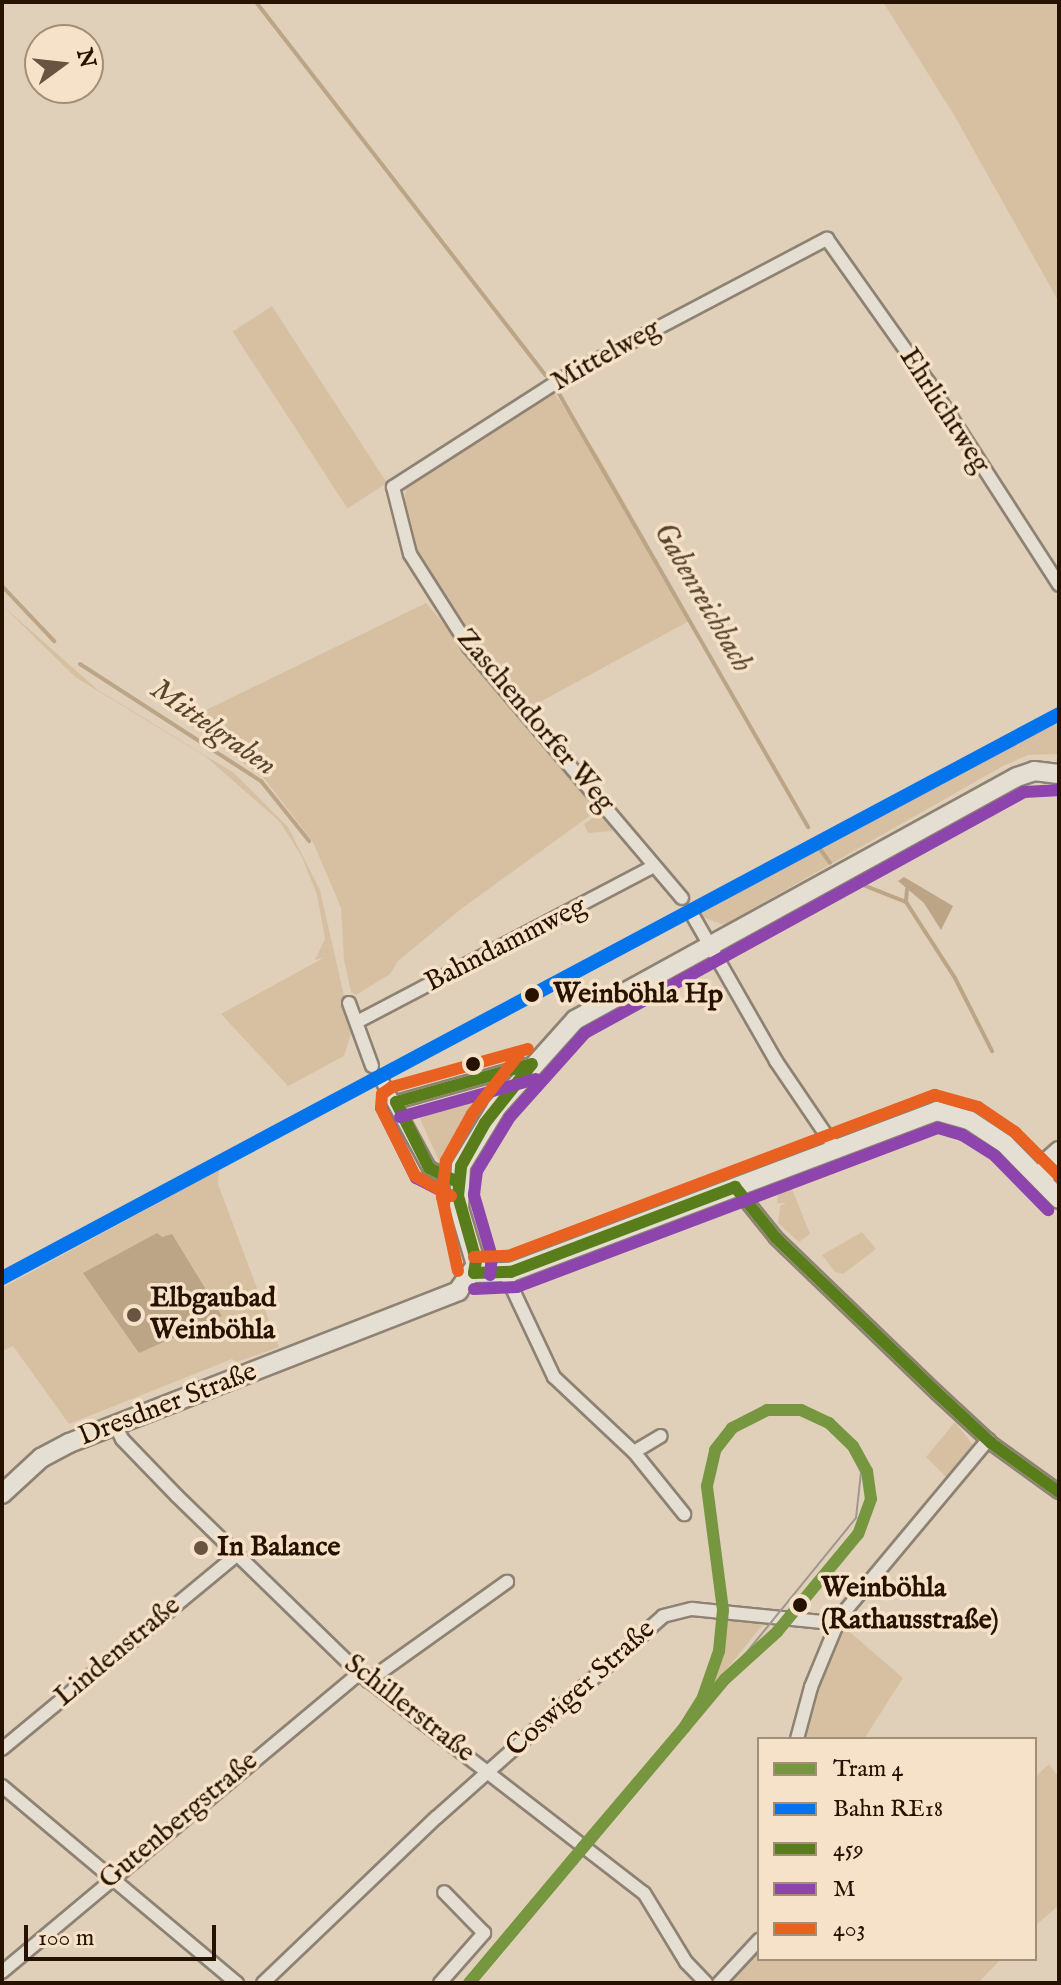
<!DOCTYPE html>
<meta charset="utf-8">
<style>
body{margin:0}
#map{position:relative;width:1061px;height:1985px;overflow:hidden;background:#e0d0ba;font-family:"IM FELL English",serif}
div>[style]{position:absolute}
.green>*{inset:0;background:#d6c0a1;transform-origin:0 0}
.water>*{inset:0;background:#bca486}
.stream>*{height:4px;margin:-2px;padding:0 2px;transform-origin:2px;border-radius:2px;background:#bca486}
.roads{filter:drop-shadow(2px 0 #8e8273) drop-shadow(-2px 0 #8e8273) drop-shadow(0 2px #8e8273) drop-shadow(0 -2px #8e8273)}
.street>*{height:12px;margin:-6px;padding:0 6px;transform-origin:6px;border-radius:6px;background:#e5ded3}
.secondary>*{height:18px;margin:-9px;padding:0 9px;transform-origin:9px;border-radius:9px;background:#e5ded3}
.tram>*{height:2px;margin:-1px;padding:0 1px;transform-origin:1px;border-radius:1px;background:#a0988e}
.bus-1>*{height:12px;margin:-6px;padding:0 6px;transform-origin:6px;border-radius:6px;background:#5a7d1b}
.bus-2>*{height:12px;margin:-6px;padding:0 6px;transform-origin:6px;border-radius:6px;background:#8e44ad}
.bus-3>*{height:12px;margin:-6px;padding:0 6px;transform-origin:6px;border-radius:6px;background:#e86120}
.rail-1>*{height:14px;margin:-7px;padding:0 7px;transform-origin:7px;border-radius:7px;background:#0474ec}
.tram-1>*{height:12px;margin:-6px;padding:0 6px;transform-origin:6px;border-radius:6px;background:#779640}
.dots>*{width:22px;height:22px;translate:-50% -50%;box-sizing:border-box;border:4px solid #f5e2c8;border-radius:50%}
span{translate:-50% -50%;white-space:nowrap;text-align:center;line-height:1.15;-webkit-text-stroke:7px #f5e2c8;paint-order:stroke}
.street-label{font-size:28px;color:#271200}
.stop-label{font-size:28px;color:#271200;font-weight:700}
.left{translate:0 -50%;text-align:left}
.poi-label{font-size:28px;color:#271200;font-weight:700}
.water-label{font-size:30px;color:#5c452d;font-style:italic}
.frame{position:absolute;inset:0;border:4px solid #271200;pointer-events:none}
.legend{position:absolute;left:757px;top:1737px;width:280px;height:224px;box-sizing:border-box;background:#f5e2c8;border:2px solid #a38f78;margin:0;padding:10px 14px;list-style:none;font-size:24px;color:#271200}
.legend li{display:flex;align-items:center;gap:16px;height:40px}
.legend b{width:40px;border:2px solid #a38f78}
.north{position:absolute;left:24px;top:24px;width:80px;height:80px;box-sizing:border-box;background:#f5e2c8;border:2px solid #a38f78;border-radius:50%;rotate:75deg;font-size:22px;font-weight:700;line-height:32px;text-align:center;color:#271200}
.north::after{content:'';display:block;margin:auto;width:28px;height:36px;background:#685441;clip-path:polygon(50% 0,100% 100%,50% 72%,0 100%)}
.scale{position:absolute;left:24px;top:1925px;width:192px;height:36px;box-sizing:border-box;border:4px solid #271200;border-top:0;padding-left:10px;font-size:24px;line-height:28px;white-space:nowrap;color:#271200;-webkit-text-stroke:6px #f5e2c8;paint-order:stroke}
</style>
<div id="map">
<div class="green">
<i style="clip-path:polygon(883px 2px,1059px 2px,1059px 302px,954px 115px)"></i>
<i style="left:272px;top:306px;width:211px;height:47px;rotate:57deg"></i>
<i style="clip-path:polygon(552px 390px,597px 454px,691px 620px,527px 709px,473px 645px,415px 554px,404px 504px,406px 488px,416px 480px)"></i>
<i style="clip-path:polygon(426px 603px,602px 807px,461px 909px,398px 961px,390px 974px,356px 995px,351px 992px,344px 960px,341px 908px,313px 842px,263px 777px,192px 726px,200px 713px)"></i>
<i style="clip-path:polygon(2px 605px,98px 690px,234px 773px,288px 827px,320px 890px,352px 1031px,344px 1056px,288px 1086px,221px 1014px,325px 957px,315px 960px,325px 939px,317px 895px,302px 857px,280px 822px,205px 756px,75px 677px)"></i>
<i style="clip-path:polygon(1059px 722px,1059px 754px,1028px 755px,1003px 766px,724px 925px,697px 915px)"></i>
<i style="clip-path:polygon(600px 813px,611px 822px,612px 831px,588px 833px,584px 824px)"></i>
<i style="clip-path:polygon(488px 1091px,490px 1097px,452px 1154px,439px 1161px,418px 1114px)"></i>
<i style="clip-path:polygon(219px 1170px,218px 1184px,279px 1347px,237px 1362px,232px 1359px,69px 1424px,13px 1346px,2px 1351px,2px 1288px)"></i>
<i style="clip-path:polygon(788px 1179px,810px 1234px,799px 1242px,778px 1223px,780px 1206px,786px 1203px,777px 1203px,779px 1189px)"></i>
<i style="clip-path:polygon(862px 1232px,876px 1249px,843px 1274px,835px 1272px,822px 1255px)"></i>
<i style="clip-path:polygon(955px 1422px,973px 1445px,948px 1479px,926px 1457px)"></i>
<i style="clip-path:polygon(728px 1619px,765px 1622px,714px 1685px,722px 1654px)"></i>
<i style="clip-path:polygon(844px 1627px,903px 1678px,864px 1739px,802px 1739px,814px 1691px)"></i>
<i style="clip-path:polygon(1049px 1764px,1059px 1778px,1059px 1905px,1035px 1926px,1035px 1777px)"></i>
<i style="clip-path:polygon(759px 1946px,759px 1959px,1001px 1959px,978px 1983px,724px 1983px)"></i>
</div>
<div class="water">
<i style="clip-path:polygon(904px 877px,953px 906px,941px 930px,924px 903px,898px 881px)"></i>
<i style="clip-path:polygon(157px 1233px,162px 1237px,172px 1234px,222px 1316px,139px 1353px,83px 1273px)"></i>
</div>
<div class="stream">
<i style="left:256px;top:2px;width:473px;rotate:52.2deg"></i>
<i style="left:558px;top:392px;width:502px;rotate:60.11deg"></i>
<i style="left:2px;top:586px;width:76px;rotate:46.6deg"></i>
<i style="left:80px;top:664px;width:216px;rotate:32.9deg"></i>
<i style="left:261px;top:781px;width:77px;rotate:51.3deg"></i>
<i style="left:820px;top:849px;width:17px;rotate:54deg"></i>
<i style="left:858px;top:883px;width:52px;rotate:21.6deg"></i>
<i style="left:906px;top:902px;width:90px;rotate:57.2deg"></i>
<i style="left:955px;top:978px;width:82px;rotate:63.1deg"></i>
<i style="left:906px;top:901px;width:12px;rotate:-85deg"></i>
</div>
<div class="roads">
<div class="street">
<i style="left:682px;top:898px;width:329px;rotate:-130.3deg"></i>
<i style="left:469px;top:647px;width:110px;rotate:-122.4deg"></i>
<i style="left:410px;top:554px;width:69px;rotate:-104.2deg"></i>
<i style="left:393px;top:487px;width:200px;rotate:-32.7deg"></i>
<i style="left:561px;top:379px;width:301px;rotate:-27.8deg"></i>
<i style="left:827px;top:239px;width:176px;rotate:54.7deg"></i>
<i style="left:929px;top:383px;width:240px;rotate:57.2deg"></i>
<i style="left:693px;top:916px;width:167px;rotate:60.2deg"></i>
<i style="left:776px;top:1061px;width:105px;rotate:55.9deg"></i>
<i style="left:349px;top:1003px;width:67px;rotate:69.9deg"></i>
<i style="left:357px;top:1022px;width:335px;rotate:-27.7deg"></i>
<i style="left:382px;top:1081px;width:99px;rotate:61.6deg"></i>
<i style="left:429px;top:1168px;width:32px;rotate:26deg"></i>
<i style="left:396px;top:1102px;width:141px;rotate:-15.6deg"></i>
<i style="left:735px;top:1187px;width:65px;rotate:51.2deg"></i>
<i style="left:776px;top:1238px;width:222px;rotate:43.9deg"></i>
<i style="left:936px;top:1392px;width:75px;rotate:42.8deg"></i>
<i style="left:991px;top:1443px;width:84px;rotate:35.8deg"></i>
<i style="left:505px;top:1273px;width:115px;rotate:64.8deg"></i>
<i style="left:554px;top:1377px;width:110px;rotate:43.2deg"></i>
<i style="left:634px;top:1452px;width:80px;rotate:51.1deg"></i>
<i style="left:115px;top:1425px;width:16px;rotate:63deg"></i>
<i style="left:122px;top:1439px;width:79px;rotate:46deg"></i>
<i style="left:177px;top:1496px;width:254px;rotate:44.2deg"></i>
<i style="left:359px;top:1673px;width:360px;rotate:37.7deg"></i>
<i style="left:644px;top:1893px;width:81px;rotate:58.7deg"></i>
<i style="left:686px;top:1962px;width:29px;rotate:46deg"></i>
<i style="left:634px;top:1452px;width:31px;rotate:-31deg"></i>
<i style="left:368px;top:1681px;width:171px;rotate:-35.5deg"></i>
<i style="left:797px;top:1739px;width:54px;rotate:-74.9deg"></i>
<i style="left:811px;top:1687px;width:76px;rotate:-67.5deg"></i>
<i style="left:840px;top:1617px;width:231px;rotate:-50.1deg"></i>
<i style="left:2px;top:1749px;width:303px;rotate:-39.6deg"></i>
<i style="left:2px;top:1786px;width:307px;rotate:40deg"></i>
<i style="left:2px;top:1972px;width:466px;rotate:-39.9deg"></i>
<i style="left:263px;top:1983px;width:240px;rotate:-43.7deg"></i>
<i style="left:437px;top:1817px;width:302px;rotate:-41.6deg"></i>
<i style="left:663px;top:1616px;width:30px;rotate:-14deg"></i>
<i style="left:692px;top:1609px;width:131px;rotate:5.7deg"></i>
<i style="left:822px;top:1622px;width:19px;rotate:-16deg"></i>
<i style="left:440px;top:1983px;width:67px;rotate:-48.7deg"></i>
<i style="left:484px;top:1933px;width:57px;rotate:-134.3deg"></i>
<i style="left:719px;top:1983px;width:59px;rotate:-47.1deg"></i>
</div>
<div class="secondary">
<i style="left:1044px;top:1180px;width:19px;rotate:-78deg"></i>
<i style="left:1048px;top:1161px;width:15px;rotate:-42deg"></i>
<i style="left:474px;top:1273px;width:37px;rotate:-2deg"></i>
<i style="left:511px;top:1272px;width:455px;rotate:-20.7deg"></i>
<i style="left:937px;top:1111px;width:33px;rotate:16deg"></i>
<i style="left:969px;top:1120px;width:43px;rotate:33.7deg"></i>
<i style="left:1005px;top:1144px;width:77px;rotate:45.5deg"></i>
<i style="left:2px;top:1494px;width:53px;rotate:-42.7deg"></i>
<i style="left:41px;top:1458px;width:32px;rotate:-28deg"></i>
<i style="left:69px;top:1443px;width:418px;rotate:-21.3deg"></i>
<i style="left:458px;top:1291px;width:32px;rotate:-55deg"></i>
<i style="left:476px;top:1265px;width:59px;rotate:-106.6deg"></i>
<i style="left:459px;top:1208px;width:42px;rotate:-87.3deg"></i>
<i style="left:461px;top:1166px;width:69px;rotate:-58.6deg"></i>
<i style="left:497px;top:1107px;width:117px;rotate:-48.1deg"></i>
<i style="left:575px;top:1020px;width:504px;rotate:-28.8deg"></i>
<i style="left:1017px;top:777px;width:18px;rotate:-19deg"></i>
<i style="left:1034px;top:771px;width:25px;rotate:7deg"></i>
</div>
</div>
<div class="tram">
<i style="left:725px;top:1679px;width:208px;rotate:-50.9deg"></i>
<i style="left:856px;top:1518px;width:46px;rotate:-83.8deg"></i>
<i style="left:861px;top:1472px;width:45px;rotate:-117.7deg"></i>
</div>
<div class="bus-1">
<i style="left:396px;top:1102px;width:141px;rotate:-15.6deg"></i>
<i style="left:396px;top:1102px;width:74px;rotate:63.4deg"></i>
<i style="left:429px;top:1168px;width:32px;rotate:26deg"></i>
<i style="left:735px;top:1187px;width:65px;rotate:51.2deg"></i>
<i style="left:776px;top:1238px;width:222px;rotate:43.9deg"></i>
<i style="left:936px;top:1392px;width:75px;rotate:42.8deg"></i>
<i style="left:991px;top:1443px;width:84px;rotate:35.8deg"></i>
<i style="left:474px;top:1273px;width:37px;rotate:-2deg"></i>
<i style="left:511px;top:1272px;width:240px;rotate:-20.8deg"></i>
<i style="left:474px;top:1273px;width:13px;rotate:-81deg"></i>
<i style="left:476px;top:1260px;width:66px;rotate:-105.7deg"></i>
<i style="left:458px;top:1196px;width:30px;rotate:-84deg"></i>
<i style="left:461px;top:1166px;width:49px;rotate:-60.8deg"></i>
<i style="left:485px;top:1123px;width:75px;rotate:-51.5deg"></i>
</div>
<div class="bus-2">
<i style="left:382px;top:1109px;width:77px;rotate:63.8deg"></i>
<i style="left:416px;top:1178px;width:39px;rotate:27deg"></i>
<i style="left:400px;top:1117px;width:141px;rotate:-15.6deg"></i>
<i style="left:490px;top:1275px;width:18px;rotate:-84deg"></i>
<i style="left:492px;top:1257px;width:65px;rotate:-106.2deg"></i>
<i style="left:474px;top:1195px;width:24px;rotate:-83deg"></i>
<i style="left:477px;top:1171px;width:63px;rotate:-58.6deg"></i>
<i style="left:510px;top:1117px;width:113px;rotate:-48.2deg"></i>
<i style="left:585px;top:1033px;width:501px;rotate:-28.77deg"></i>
<i style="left:1024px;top:792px;width:33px;rotate:-3deg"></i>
<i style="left:474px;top:1289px;width:43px;rotate:-2.7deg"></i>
<i style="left:517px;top:1287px;width:450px;rotate:-20.7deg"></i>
<i style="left:938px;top:1128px;width:25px;rotate:16deg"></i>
<i style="left:962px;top:1135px;width:39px;rotate:32deg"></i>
<i style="left:995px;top:1156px;width:76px;rotate:45.5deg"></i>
</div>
<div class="bus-3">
<i style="left:451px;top:1196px;width:41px;rotate:-150.9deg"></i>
<i style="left:415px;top:1176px;width:76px;rotate:-116.6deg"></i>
<i style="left:381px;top:1108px;width:14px;rotate:-86deg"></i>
<i style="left:382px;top:1094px;width:12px;rotate:-35deg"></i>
<i style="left:392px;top:1087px;width:141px;rotate:-15.6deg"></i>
<i style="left:474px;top:1257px;width:34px;rotate:-2deg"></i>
<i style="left:508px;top:1256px;width:456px;rotate:-20.7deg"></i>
<i style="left:935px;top:1095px;width:45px;rotate:15.6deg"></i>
<i style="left:978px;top:1107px;width:45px;rotate:34deg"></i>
<i style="left:1015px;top:1132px;width:62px;rotate:45deg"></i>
<i style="left:458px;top:1271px;width:76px;rotate:-102.2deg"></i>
<i style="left:442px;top:1197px;width:36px;rotate:-84deg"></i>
<i style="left:446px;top:1161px;width:54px;rotate:-61deg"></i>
<i style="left:472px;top:1114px;width:76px;rotate:-51.9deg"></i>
</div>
<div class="rail-1">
<i style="left:2px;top:1278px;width:1198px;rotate:-28.08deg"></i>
</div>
<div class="tram-1">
<i style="left:767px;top:1410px;width:34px"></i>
<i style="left:801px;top:1410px;width:31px;rotate:25deg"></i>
<i style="left:829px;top:1423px;width:33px;rotate:44deg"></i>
<i style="left:853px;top:1446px;width:29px;rotate:61deg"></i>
<i style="left:867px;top:1471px;width:28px;rotate:82deg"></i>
<i style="left:871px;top:1499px;width:37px;rotate:110deg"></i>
<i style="left:858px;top:1534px;width:127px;rotate:129.6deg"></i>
<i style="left:777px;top:1632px;width:70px;rotate:137.9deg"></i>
<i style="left:725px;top:1679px;width:64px;rotate:129.9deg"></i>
<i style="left:684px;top:1728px;width:36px;rotate:-58deg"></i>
<i style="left:703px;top:1697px;width:49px;rotate:-70.8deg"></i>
<i style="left:719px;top:1651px;width:41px;rotate:-84.4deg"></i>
<i style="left:723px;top:1610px;width:125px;rotate:-97.4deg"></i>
<i style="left:707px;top:1486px;width:37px;rotate:-77deg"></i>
<i style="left:715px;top:1450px;width:28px;rotate:-52deg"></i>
<i style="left:732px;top:1428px;width:39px;rotate:-27deg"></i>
<i style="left:684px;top:1728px;width:334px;rotate:130.1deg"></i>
<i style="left:469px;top:1983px;width:177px;rotate:-50deg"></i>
<i style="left:583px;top:1847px;width:156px;rotate:-49.7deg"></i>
</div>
<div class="dots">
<i style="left:532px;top:995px;background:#271200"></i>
<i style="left:473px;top:1064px;background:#271200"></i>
<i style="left:134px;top:1315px;background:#685441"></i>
<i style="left:201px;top:1548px;background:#685441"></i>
<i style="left:800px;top:1605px;background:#271200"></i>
</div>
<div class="street-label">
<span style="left:606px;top:356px;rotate:-29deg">Mittelweg</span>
<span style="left:944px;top:411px;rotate:57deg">Ehrlichtweg</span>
<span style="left:535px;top:721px;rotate:50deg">Zaschendorfer Weg</span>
<span style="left:506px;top:945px;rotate:-27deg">Bahndammweg</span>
<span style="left:168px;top:1405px;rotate:-21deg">Dresdner Straße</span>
<span style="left:118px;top:1652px;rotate:-40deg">Lindenstraße</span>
<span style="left:581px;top:1689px;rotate:-42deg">Coswiger Straße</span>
<span style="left:409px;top:1709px;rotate:38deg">Schillerstraße</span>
<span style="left:179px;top:1821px;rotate:-40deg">Gutenbergstraße</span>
</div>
<div class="stop-label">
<span class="left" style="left:553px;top:995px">Weinböhla Hp</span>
<span class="left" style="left:821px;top:1605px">Weinböhla<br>(Rathausstraße)</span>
</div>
<div class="poi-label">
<span class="left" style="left:150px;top:1315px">Elbgaubad<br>Weinböhla</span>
<span class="left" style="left:217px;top:1548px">In Balance</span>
</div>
<div class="water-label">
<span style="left:702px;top:598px;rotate:60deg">Gabenreichbach</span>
<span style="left:213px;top:728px;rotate:35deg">Mittelgraben</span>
</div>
<div class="frame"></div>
<ul class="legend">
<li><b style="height:10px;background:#779640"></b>Tram 4</li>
<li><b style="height:10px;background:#0474ec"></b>Bahn RE18</li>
<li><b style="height:10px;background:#5a7d1b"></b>459</li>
<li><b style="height:10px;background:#8e44ad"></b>M</li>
<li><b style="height:10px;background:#e86120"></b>403</li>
</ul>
<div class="north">N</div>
<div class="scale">100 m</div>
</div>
